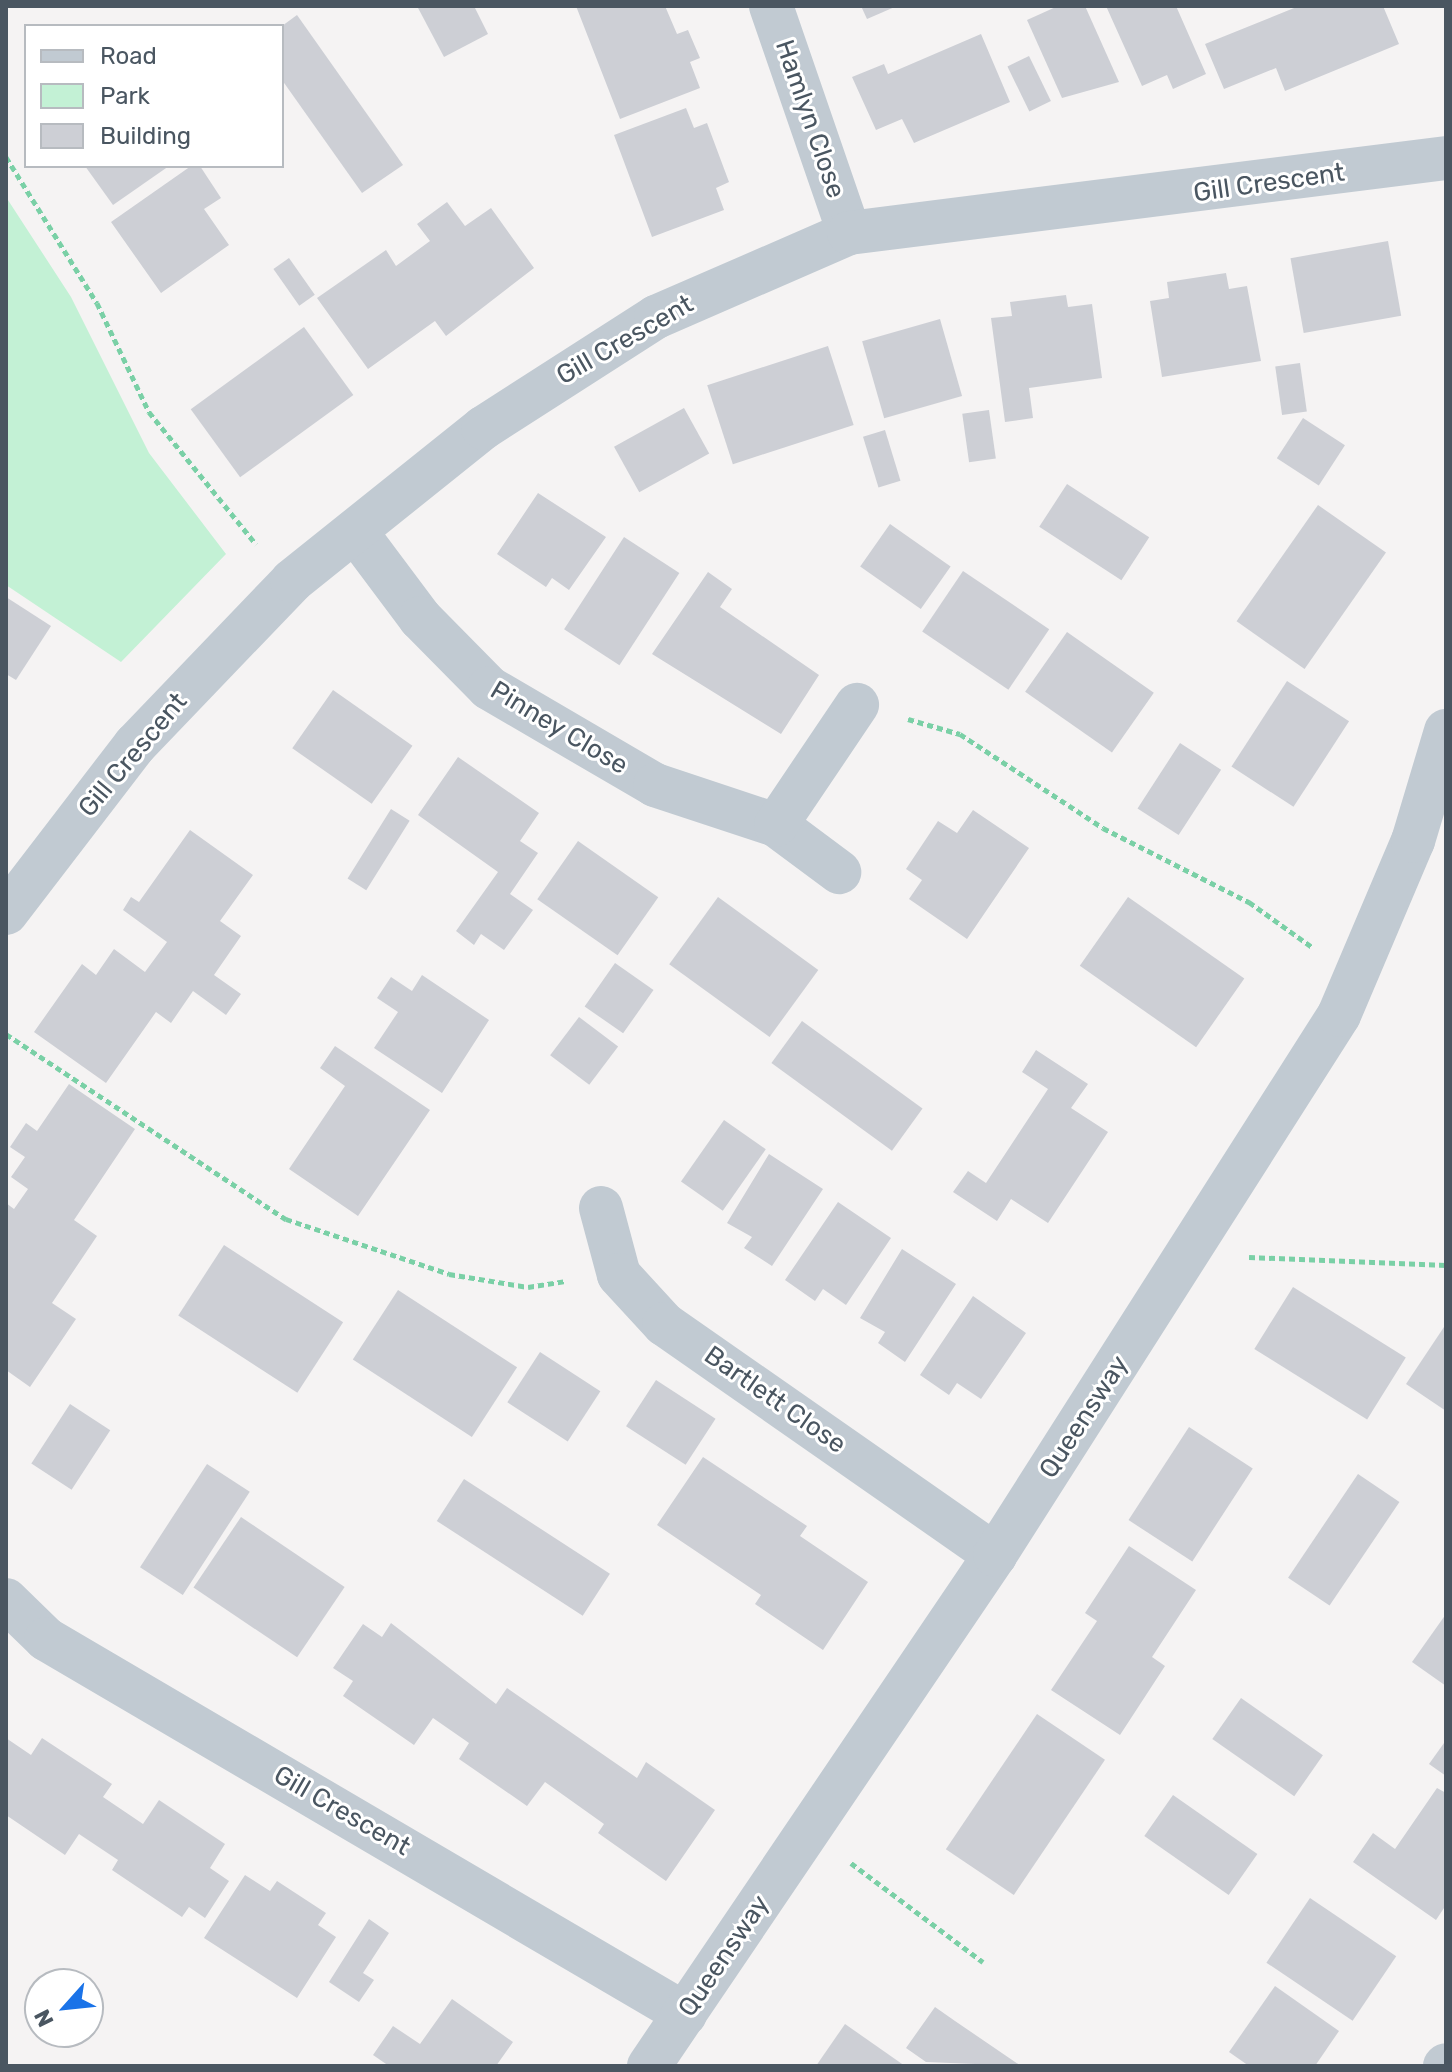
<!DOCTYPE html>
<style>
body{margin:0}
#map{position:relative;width:1452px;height:2072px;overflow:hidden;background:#f5f3f3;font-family:Rubik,sans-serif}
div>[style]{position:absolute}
.green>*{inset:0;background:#c3f1d5}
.building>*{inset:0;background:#cdcfd5;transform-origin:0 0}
.path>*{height:5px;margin-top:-2.5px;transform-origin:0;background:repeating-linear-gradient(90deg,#7ad0a6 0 6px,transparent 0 10px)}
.minor>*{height:44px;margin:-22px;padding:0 22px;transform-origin:22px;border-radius:22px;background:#c1cad2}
span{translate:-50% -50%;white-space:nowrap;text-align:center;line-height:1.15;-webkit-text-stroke:6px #fff;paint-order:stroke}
.street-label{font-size:26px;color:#4a5661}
.frame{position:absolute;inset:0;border:8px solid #4a5661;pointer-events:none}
.legend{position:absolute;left:24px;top:24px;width:260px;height:144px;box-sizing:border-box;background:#fff;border:2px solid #b7bbc0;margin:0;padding:10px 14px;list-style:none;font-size:24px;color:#4a5661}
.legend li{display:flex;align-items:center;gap:16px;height:40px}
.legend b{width:40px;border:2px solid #b7bbc0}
.north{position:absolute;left:24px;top:1968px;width:80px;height:80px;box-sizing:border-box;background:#fff;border:2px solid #b7bbc0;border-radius:50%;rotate:243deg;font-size:22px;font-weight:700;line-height:32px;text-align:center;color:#4a5661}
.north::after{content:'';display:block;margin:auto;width:28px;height:36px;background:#1a73e8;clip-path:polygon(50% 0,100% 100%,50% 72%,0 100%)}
</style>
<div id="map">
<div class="green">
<i style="clip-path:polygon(6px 197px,71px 297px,149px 453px,226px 554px,121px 662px,6px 585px)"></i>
</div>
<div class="building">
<i style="clip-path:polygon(417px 6px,474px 6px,488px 34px,444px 57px)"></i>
<i style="clip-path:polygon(576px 6px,665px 6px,677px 34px,688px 30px,700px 58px,690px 62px,700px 88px,620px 119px)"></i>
<i style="clip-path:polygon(861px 6px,897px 6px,867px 19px)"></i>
<i style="clip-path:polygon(1058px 6px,1085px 6px,1119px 82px,1062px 98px,1027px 20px)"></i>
<i style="clip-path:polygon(1106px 6px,1176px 6px,1206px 74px,1173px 89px,1167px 75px,1142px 86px)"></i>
<i style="clip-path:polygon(1299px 6px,1383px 6px,1399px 44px,1285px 91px,1276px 68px,1224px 89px,1205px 44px)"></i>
<i style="clip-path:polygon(297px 15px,403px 165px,362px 193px,282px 80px,282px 26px)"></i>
<i style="clip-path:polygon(981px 34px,1010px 102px,914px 143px,902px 119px,876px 130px,852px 77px,884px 64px,888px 74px)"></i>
<i style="left:1029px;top:56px;width:50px;height:24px;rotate:64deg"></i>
<i style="clip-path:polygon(686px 108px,694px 128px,707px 123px,729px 182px,716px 188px,724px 210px,652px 237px,614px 135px)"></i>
<i style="clip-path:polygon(85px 166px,169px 166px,113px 205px)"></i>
<i style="clip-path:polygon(191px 166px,200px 166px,221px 198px,204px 209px,229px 245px,161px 293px,111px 222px)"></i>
<i style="clip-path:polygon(447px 202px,465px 226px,491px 208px,534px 268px,446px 336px,435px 321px,368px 369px,317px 298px,386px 250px,396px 266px,430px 241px,417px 224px)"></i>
<i style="left:1388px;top:241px;width:76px;height:99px;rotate:80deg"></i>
<i style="left:289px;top:258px;width:45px;height:19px;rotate:55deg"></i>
<i style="clip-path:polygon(1226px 273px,1229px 289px,1247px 286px,1261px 361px,1162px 377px,1150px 301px,1169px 298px,1167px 282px)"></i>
<i style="clip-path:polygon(1066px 295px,1068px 307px,1092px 304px,1102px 378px,1029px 388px,1033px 418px,1005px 422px,991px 318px,1012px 316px,1010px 302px)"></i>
<i style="left:940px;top:319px;width:80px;height:81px;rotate:74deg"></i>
<i style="left:304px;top:327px;width:84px;height:140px;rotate:54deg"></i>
<i style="left:828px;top:346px;width:83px;height:127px;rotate:72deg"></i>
<i style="left:1300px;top:363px;width:49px;height:25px;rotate:82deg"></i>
<i style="left:684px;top:408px;width:52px;height:80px;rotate:61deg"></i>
<i style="left:989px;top:410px;width:49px;height:27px;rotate:82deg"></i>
<i style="left:1303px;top:418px;width:50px;height:48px;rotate:33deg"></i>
<i style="left:885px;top:430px;width:53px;height:23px;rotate:73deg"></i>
<i style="left:1067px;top:484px;width:98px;height:51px;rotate:33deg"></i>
<i style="clip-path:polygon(538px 493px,606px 537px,569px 590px,552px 578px,546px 587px,497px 554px)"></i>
<i style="left:1318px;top:505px;width:83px;height:142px;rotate:35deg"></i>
<i style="left:890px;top:524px;width:74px;height:52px;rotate:35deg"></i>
<i style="left:624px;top:537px;width:66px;height:110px;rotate:33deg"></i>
<i style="left:963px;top:571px;width:104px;height:73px;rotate:34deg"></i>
<i style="clip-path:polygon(708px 572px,732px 589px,720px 607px,819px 675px,781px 734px,652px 654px)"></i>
<i style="clip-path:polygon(6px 597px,51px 626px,16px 680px,6px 674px)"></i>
<i style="left:1067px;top:632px;width:106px;height:73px;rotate:35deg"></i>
<i style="left:1287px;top:681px;width:74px;height:102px;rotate:33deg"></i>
<i style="left:333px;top:690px;width:97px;height:71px;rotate:35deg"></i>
<i style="left:1180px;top:743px;width:49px;height:78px;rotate:33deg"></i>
<i style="clip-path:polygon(458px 757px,539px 813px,520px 841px,538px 853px,510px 894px,533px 910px,504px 950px,481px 934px,474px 945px,456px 931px,498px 872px,418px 815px)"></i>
<i style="left:391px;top:809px;width:22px;height:82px;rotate:32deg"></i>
<i style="clip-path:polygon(973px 810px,1029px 848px,967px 939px,909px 899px,922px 880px,906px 869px,938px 821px,957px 833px)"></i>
<i style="clip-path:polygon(190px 830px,253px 875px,220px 921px,241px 936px,214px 975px,241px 994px,226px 1015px,193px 991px,171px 1023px,156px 1012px,106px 1083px,34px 1032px,82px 964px,96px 975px,114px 949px,145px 972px,167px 942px,123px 910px,131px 897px,139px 902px)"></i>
<i style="left:578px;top:841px;width:98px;height:71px;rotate:35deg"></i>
<i style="left:718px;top:897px;width:124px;height:83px;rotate:36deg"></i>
<i style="left:1128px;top:897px;width:142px;height:84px;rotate:35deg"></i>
<i style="left:615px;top:963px;width:47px;height:53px;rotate:35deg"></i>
<i style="clip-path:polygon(422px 975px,489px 1020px,442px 1093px,374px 1048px,398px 1012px,377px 998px,391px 977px,412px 991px)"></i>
<i style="left:579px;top:1017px;width:49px;height:48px;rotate:37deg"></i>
<i style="left:802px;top:1021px;width:149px;height:52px;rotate:36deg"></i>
<i style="clip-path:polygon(335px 1046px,430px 1110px,358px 1216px,289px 1169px,345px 1086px,320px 1068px)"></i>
<i style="clip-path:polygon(1036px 1050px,1088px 1084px,1071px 1108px,1108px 1132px,1048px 1223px,1011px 1199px,997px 1221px,953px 1192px,968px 1171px,986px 1183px,1048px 1089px,1022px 1072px)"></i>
<i style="clip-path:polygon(69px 1084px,135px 1129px,74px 1220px,97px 1236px,52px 1303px,76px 1319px,30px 1387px,6px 1370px,6px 1203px,14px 1209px,28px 1189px,11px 1177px,25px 1157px,10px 1147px,26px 1123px,37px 1131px)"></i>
<i style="left:724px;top:1120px;width:51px;height:75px;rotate:35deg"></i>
<i style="clip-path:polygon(769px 1154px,823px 1189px,772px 1266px,744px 1248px,752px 1237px,727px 1223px)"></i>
<i style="clip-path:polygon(838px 1202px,891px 1238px,846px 1305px,823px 1289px,815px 1301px,785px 1280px)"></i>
<i style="left:224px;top:1245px;width:142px;height:84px;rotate:33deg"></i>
<i style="clip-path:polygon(902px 1249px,956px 1284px,905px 1362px,878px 1343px,885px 1332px,860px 1318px)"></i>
<i style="left:1293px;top:1287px;width:133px;height:73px;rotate:32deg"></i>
<i style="left:398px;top:1290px;width:142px;height:83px;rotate:33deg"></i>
<i style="clip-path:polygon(973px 1296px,1026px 1333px,981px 1399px,957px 1383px,949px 1395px,920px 1375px)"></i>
<i style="clip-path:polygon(1446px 1324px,1446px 1411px,1406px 1384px)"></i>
<i style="left:540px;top:1352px;width:72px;height:60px;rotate:33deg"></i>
<i style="left:656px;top:1380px;width:71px;height:55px;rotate:33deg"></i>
<i style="left:70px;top:1404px;width:48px;height:71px;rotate:33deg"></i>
<i style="left:1189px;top:1427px;width:76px;height:111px;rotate:33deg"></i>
<i style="clip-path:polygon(703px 1457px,807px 1526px,800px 1536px,868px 1582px,823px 1650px,755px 1604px,761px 1595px,657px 1525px)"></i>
<i style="left:207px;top:1464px;width:51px;height:123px;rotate:33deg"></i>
<i style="left:1358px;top:1474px;width:50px;height:125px;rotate:34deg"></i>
<i style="left:464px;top:1479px;width:174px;height:50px;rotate:33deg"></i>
<i style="left:241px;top:1517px;width:125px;height:85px;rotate:34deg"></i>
<i style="clip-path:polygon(1129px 1546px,1196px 1590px,1152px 1657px,1165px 1666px,1120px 1735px,1051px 1690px,1097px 1621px,1085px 1613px)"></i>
<i style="clip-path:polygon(1446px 1614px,1446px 1686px,1412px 1662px)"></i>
<i style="clip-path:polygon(391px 1623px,496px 1704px,507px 1688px,637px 1778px,646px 1762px,715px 1810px,666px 1881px,598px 1833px,604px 1824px,545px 1782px,527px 1806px,459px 1759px,469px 1743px,433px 1718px,414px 1745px,343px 1696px,353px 1681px,333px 1668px,363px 1624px,382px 1637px)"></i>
<i style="left:1241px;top:1698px;width:100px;height:50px;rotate:35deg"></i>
<i style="left:1037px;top:1714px;width:82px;height:163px;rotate:34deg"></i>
<i style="clip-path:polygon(6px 1738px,31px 1755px,42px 1738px,112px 1784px,103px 1797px,143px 1824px,159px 1800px,225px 1844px,210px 1868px,229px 1881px,205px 1918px,189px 1907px,182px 1917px,112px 1870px,118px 1860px,79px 1834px,65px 1855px,6px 1815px)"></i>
<i style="clip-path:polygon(1444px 1743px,1446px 1744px,1446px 1776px,1429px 1764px)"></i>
<i style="clip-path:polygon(1437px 1788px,1446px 1793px,1446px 1905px,1436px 1920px,1353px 1862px,1373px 1833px,1395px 1849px)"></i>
<i style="left:1173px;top:1795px;width:103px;height:50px;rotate:35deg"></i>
<i style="clip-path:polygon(245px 1875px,270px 1891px,277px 1881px,326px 1913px,318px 1925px,336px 1937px,297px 1998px,204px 1938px)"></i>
<i style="left:1310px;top:1898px;width:104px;height:78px;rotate:34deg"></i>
<i style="clip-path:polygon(369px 1919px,389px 1933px,363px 1973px,374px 1980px,359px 2002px,329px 1982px)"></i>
<i style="clip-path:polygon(1275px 1986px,1339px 2031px,1315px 2066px,1249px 2066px,1229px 2052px)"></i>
<i style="clip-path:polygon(452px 1999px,513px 2042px,496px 2066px,389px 2066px,373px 2055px,393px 2026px,420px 2044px)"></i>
<i style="clip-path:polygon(935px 2007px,955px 2021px,1021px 2066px,926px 2062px,906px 2048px)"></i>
<i style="clip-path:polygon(845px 2024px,905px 2066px,816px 2066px)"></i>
</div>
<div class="path">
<i style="left:6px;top:157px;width:172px;rotate:58.1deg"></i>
<i style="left:97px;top:303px;width:121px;rotate:64.5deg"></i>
<i style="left:149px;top:412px;width:170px;rotate:51deg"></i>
<i style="left:908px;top:719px;width:54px;rotate:16.1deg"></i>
<i style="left:960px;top:734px;width:171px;rotate:33.3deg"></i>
<i style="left:1103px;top:828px;width:164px;rotate:26.9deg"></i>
<i style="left:1249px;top:902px;width:77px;rotate:35.5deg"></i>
<i style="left:6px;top:1034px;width:336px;rotate:33.5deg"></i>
<i style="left:286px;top:1219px;width:172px;rotate:18.6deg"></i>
<i style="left:449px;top:1274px;width:80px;rotate:9.3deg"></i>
<i style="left:528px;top:1287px;width:39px;rotate:-9deg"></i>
<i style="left:1249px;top:1257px;width:197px;rotate:2.3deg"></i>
<i style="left:851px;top:1863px;width:165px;rotate:36.9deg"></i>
</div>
<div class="minor">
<i style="left:771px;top:6px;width:240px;rotate:71deg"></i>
<i style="left:355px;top:531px;width:109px;rotate:53.2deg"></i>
<i style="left:420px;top:618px;width:98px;rotate:45.4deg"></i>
<i style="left:489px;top:688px;width:192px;rotate:30.3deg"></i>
<i style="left:655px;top:785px;width:127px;rotate:18.3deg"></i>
<i style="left:776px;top:825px;width:79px;rotate:36.7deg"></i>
<i style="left:776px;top:825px;width:145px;rotate:-56deg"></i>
<i style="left:6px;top:913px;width:212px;rotate:-52.5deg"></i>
<i style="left:135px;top:745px;width:227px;rotate:-46.2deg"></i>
<i style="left:292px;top:581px;width:245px;rotate:-38.7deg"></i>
<i style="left:483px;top:428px;width:206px;rotate:-32.7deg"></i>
<i style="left:656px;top:317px;width:210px;rotate:-23.5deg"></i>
<i style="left:849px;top:233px;width:602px;rotate:-7.16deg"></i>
<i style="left:601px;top:1208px;width:69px;rotate:75deg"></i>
<i style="left:619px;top:1275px;width:67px;rotate:47.4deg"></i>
<i style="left:664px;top:1324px;width:404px;rotate:34.9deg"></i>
<i style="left:6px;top:1600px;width:56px;rotate:44.3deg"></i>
<i style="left:46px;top:1639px;width:741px;rotate:30.41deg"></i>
<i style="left:649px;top:2066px;width:617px;rotate:-55.9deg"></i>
<i style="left:995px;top:1555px;width:640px;rotate:-57.5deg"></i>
<i style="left:1339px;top:1015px;width:189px;rotate:-67deg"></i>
<i style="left:1413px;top:841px;width:115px;rotate:-73.3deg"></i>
<i style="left:1445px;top:2066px;width:1px;rotate:-45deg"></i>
</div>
<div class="street-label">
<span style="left:810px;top:119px;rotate:71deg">Hamlyn Close</span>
<span style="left:1269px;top:183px;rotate:-8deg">Gill Crescent</span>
<span style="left:625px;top:340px;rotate:-30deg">Gill Crescent</span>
<span style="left:559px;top:728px;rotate:31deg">Pinney Close</span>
<span style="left:133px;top:755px;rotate:-50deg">Gill Crescent</span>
<span style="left:775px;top:1400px;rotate:35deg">Bartlett Close</span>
<span style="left:1084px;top:1417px;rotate:-57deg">Queensway</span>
<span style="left:342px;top:1811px;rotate:30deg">Gill Crescent</span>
<span style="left:724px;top:1956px;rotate:-56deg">Queensway</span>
</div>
<div class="frame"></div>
<ul class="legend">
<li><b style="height:10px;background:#c1cad2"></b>Road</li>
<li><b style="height:22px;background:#c3f1d5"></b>Park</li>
<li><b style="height:22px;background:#cdcfd5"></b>Building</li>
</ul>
<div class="north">N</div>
</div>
